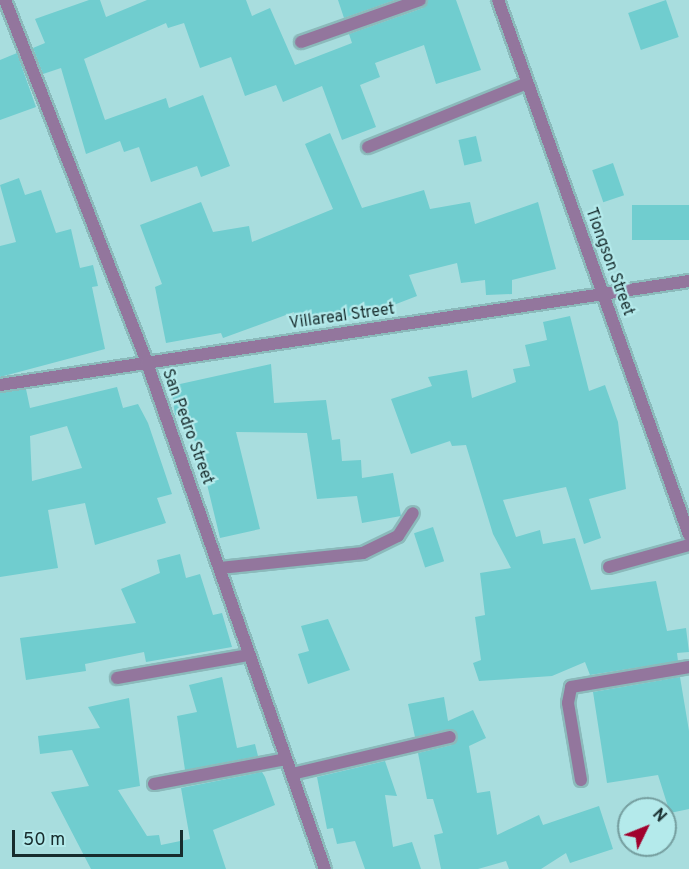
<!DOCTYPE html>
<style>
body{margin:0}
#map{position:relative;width:689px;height:869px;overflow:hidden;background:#a8ddde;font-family:Overpass,sans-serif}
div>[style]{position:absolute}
.building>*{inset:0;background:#70cdcf;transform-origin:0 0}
.roads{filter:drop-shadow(2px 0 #8bbabb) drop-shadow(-2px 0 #8bbabb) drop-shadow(0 2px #8bbabb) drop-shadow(0 -2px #8bbabb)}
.service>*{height:12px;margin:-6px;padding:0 6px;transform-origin:6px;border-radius:6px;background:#93769d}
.minor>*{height:12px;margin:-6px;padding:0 6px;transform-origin:6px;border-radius:6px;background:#93769d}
.tertiary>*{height:12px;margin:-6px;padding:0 6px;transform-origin:6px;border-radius:6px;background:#93769d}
span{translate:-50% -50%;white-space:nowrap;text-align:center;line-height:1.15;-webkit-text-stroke:4.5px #b4eaeb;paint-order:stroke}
.street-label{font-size:16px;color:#172c2d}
.north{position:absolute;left:617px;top:797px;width:60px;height:60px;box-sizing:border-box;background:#b4eaeb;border:2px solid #759e9f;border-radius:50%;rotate:47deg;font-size:16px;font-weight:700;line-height:24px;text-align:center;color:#172c2d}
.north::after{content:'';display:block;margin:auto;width:21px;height:27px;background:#a1012d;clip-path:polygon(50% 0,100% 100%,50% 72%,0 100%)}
.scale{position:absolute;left:12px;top:830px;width:171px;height:27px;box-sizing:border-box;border:3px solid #172c2d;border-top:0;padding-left:8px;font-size:18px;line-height:21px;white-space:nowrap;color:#172c2d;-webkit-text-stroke:4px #b4eaeb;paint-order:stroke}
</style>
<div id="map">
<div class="building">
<i style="clip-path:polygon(89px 0,100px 0,106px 17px,147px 0,246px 0,252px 16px,270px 8px,295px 65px,352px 43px,349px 34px,423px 8px,428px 0,456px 0,481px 70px,436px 84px,424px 45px,375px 63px,380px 77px,360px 85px,376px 127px,342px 140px,322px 86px,283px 102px,276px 85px,245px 96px,231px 57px,200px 68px,184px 23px,168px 28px,166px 23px,84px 59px,105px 120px,166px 98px,169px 108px,203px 95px,230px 166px,201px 177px,197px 166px,151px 182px,139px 147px,124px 152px,120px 141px,86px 154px,61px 68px,43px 74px,33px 48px,45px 43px,35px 19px)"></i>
<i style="clip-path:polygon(338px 0,395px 0,344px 18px)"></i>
<i style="left:666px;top:0;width:39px;height:40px;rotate:71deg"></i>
<i style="clip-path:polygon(17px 53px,36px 107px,0 120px,0 60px)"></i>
<i style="clip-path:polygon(330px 133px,362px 208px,424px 190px,430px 209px,470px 202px,475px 224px,538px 202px,556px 269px,512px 280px,512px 294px,486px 295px,485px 280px,461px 283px,457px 263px,409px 275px,417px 296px,391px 306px,330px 321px,328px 315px,296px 321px,294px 312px,223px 338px,221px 333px,166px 343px,155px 287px,162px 284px,140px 225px,201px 202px,213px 232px,249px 226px,252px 242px,333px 209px,305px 144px)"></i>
<i style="left:476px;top:136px;width:26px;height:18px;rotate:77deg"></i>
<i style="left:613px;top:163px;width:34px;height:22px;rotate:71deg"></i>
<i style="clip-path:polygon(19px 178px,25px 195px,41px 190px,56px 233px,71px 229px,80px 268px,93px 265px,98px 286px,92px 287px,105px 349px,0 377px,0 246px,16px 242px,0 185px)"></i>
<i style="left:689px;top:205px;width:35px;height:57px;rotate:90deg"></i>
<i style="clip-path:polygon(570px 316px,589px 391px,605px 385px,618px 422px,626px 489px,589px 499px,601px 538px,584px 544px,566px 487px,503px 500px,516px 537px,540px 530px,543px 544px,575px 538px,591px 590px,656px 581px,667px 631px,686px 628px,689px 652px,677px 653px,678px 661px,590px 675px,585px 662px,552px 676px,479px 681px,473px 663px,481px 660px,475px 617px,485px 615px,480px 573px,511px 568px,493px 534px,466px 445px,452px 446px,450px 441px,411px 454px,391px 399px,432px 386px,428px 377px,467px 370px,472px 398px,516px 382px,513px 369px,530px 366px,525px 345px,547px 340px,543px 322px)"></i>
<i style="clip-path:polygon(271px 364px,274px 403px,326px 400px,332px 440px,340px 439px,342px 461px,361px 460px,362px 478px,393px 473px,401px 516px,362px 523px,357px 496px,317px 499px,307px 433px,236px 432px,260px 529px,220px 538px,198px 447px,181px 414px,175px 415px,171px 386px)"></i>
<i style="clip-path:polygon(evenodd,117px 387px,123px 408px,138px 404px,148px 423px,172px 494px,157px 498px,166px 523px,95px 545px,85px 503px,48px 510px,58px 568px,0 577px,0 393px,26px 389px,30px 408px,117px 387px,67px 426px,82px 468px,32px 481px,30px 436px,67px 426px)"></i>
<i style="left:433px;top:527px;width:36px;height:20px;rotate:72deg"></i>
<i style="clip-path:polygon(180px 554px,186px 578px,200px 574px,213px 615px,222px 613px,232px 647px,146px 662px,144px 652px,85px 664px,86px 671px,26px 680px,20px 638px,136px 623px,121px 589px,160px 573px,157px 560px)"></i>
<i style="clip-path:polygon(328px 619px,350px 670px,308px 684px,298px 654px,309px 651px,301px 626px)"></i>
<i style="clip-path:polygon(222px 677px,237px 748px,255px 744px,258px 756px,185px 770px,177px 716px,197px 712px,189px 685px)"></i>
<i style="clip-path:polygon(680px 677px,689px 731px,689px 809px,670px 813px,658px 775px,607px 783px,593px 692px)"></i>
<i style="clip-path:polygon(444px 697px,448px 721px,473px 710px,486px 738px,469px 746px,477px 793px,490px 791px,497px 835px,539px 815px,543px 825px,599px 806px,613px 849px,570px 863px,566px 853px,541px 869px,509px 869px,506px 861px,478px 869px,441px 869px,434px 835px,443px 833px,433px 799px,427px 799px,418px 753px,452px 745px,458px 736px,449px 729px,415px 737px,408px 704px)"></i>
<i style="clip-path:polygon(129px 698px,140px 786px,118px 790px,147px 836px,159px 835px,161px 845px,190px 839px,181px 788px,262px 772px,265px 777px,275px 805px,213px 830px,226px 869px,91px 869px,51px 792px,89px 786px,72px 750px,40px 754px,38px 736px,100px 728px,88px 707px)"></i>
<i style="clip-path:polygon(385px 761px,397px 796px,385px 795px,393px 847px,412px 842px,421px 869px,365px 869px,355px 841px,337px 844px,333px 828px,327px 829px,317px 777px)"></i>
</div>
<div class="roads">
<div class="service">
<i style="left:581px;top:780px;width:78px;rotate:-99.6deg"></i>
<i style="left:568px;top:703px;width:16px;rotate:-79deg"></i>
<i style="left:571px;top:687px;width:120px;rotate:-9.6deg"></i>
</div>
<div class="minor">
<i style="left:301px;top:42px;width:126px;rotate:-19.4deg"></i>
<i style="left:368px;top:147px;width:171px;rotate:-21.9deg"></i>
<i style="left:0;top:385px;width:697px;rotate:-8.58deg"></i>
<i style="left:609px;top:567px;width:83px;rotate:-15.4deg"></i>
<i style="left:220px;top:568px;width:144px;rotate:-6deg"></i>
<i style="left:363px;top:553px;width:39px;rotate:-26deg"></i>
<i style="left:398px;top:536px;width:27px;rotate:-57deg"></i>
<i style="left:117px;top:678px;width:134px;rotate:-9.9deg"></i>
<i style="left:292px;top:774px;width:162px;rotate:-13.2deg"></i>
<i style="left:154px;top:784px;width:134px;rotate:-10.7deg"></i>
</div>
<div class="tertiary">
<i style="left:5px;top:0;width:390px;rotate:68.6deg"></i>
<i style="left:147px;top:363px;width:536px;rotate:70.62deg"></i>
<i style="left:498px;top:0;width:568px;rotate:70.35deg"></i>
</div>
</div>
<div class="street-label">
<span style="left:609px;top:262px;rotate:70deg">Tiongson Street</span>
<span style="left:342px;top:317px;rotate:-8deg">Villareal Street</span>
<span style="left:187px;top:427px;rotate:70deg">San Pedro Street</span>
</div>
<div class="north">N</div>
<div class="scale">50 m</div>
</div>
